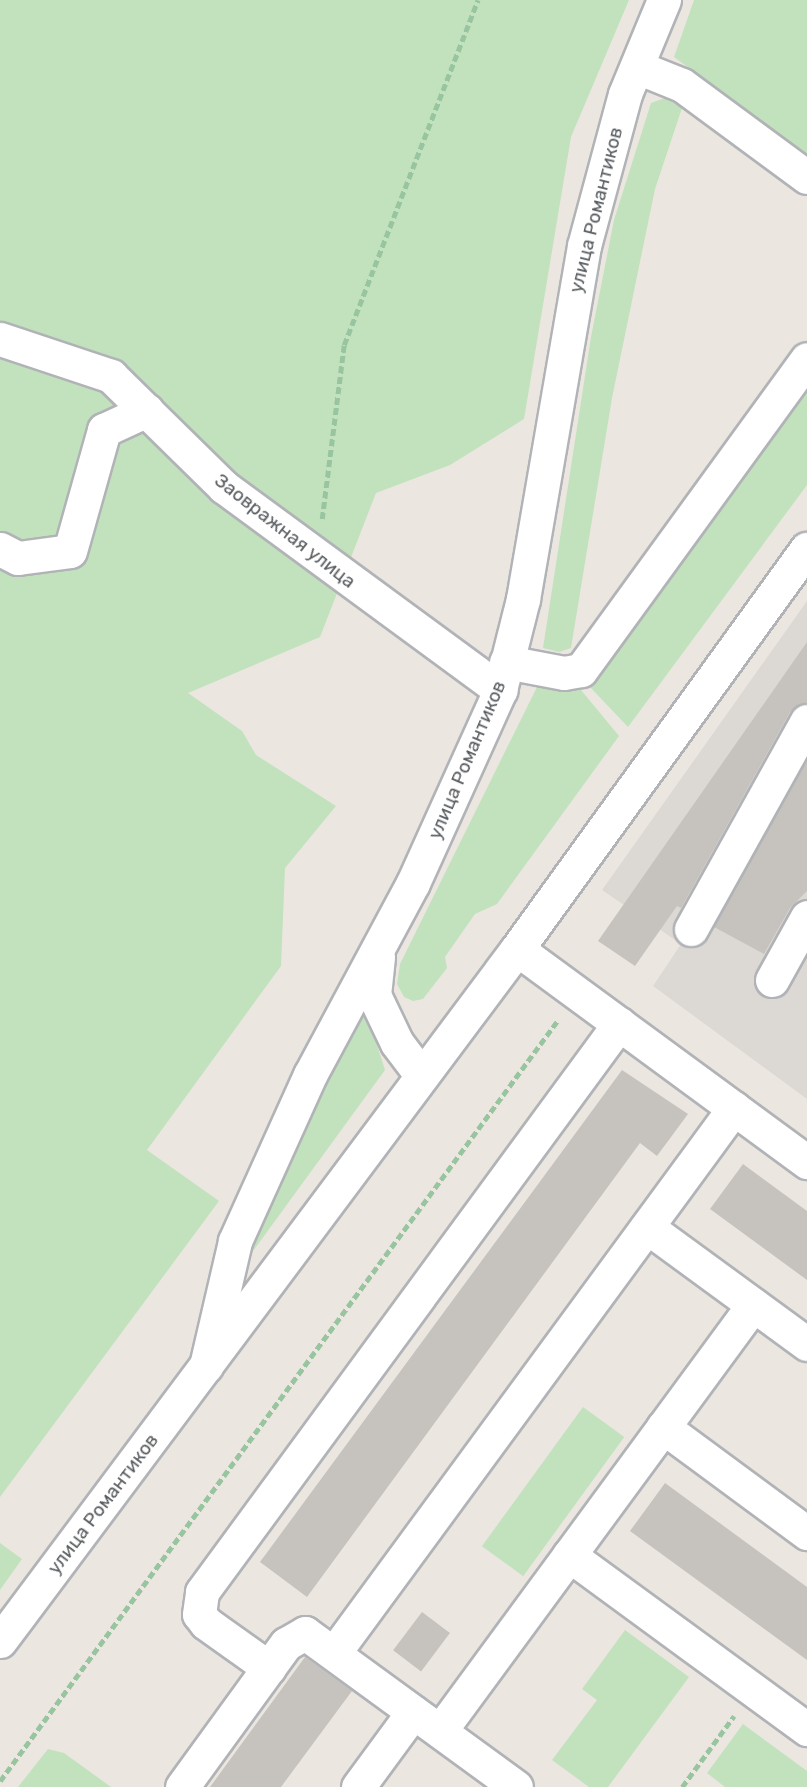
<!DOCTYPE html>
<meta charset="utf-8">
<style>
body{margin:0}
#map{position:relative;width:807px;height:1787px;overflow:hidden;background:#ebe7e0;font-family:Rubik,sans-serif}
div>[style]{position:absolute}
.industrial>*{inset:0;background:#dcd9d4}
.green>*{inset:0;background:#c1e2bd;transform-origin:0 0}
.building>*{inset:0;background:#c6c2bd;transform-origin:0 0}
.path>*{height:4.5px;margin-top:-2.25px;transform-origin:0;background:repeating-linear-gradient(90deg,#98c59f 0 7px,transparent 0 10.5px)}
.roads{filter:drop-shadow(2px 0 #b1b3b7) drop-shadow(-2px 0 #b1b3b7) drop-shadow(0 2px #b1b3b7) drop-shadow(0 -2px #b1b3b7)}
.minor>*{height:33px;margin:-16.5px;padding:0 16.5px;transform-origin:16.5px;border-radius:16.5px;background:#fff}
span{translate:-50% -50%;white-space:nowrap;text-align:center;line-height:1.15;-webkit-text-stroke:6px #fff;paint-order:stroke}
.street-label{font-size:19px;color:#595d60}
</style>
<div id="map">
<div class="industrial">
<i style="clip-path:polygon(807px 601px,807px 1099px,653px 986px,681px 944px,602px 890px)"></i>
</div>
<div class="green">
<i style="clip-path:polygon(0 0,629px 0,571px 137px,524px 419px,450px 465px,376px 493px,320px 637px,188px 693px,242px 731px,256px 755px,336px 806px,285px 868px,281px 966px,147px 1150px,219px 1201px,0 1497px)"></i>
<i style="clip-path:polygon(694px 0,807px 0,807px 155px,674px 57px)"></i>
<i style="clip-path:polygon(665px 98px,682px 108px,655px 189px,612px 398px,571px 648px,559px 652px,543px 648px,591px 337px,614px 220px,651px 103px)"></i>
<i style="clip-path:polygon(807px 386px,807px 485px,628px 727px,589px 686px)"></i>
<i style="clip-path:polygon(537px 687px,581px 690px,619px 736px,497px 904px,475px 914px,445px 957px,447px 968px,423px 999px,413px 1001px,404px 997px,397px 984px,400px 964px)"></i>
<i style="clip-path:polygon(367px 1014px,385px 1070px,245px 1262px,249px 1242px,347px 1020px)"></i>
<i style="left:583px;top:1407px;width:51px;height:172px;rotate:36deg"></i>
<i style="clip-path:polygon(0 1543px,22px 1559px,0 1590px)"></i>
<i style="clip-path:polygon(625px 1630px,689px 1677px,608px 1787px,589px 1787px,552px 1760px,597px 1700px,582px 1689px)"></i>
<i style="clip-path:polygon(743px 1724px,807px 1771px,807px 1787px,725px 1787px,707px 1773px)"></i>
<i style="clip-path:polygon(48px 1749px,64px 1753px,111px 1787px,18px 1787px)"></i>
</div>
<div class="building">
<i style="clip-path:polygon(807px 642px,807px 702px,790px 712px,681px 908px,677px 906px,635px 966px,598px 941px)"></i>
<i style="clip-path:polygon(807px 761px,807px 891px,790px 908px,764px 954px,714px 927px)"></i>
<i style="clip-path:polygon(622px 1070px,688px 1114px,657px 1156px,640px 1143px,307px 1597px,260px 1562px)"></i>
<i style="clip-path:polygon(743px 1164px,807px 1211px,807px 1280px,710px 1209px)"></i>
<i style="clip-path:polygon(665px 1483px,807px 1587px,807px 1660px,630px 1531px)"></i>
<i style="left:422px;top:1612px;width:35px;height:48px;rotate:37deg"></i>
<i style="clip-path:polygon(305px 1657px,352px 1691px,281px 1787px,210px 1787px)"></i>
</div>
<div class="path">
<i style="left:322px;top:519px;width:175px;rotate:-82.8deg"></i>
<i style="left:344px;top:345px;width:370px;rotate:-68.8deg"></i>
<i style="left:0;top:1781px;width:944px;rotate:-53.75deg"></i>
<i style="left:682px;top:1787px;width:88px;rotate:-53.8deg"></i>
</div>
<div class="roads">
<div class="minor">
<i style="left:637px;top:67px;width:48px;rotate:21.8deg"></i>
<i style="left:682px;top:85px;width:155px;rotate:36.4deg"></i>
<i style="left:0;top:339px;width:117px;rotate:18.4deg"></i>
<i style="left:111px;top:376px;width:158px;rotate:44.5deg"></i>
<i style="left:224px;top:487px;width:343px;rotate:36.3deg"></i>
<i style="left:0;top:549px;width:20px;rotate:27deg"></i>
<i style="left:18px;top:558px;width:52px;rotate:-7.7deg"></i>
<i style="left:70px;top:551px;width:126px;rotate:-74.3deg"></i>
<i style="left:104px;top:430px;width:47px;rotate:-24.9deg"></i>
<i style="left:506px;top:662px;width:59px;rotate:10.7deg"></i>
<i style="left:564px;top:673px;width:17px;rotate:-10deg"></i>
<i style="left:581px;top:670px;width:384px;rotate:-54deg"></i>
<i style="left:691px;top:929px;width:238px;rotate:-60.9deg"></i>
<i style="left:517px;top:949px;width:360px;rotate:36.3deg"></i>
<i style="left:378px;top:957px;width:38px;rotate:96deg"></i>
<i style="left:374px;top:995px;width:53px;rotate:64.4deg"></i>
<i style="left:397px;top:1043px;width:41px;rotate:52.9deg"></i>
<i style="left:772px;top:980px;width:72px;rotate:-60.9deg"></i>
<i style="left:647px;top:1227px;width:198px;rotate:36.2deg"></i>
<i style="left:206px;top:1366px;width:128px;rotate:-76.9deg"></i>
<i style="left:235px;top:1241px;width:182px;rotate:-65.7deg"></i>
<i style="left:310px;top:1075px;width:218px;rotate:-61.8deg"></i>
<i style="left:413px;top:883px;width:212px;rotate:-65.7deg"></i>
<i style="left:500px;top:690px;width:94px;rotate:-75.8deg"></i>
<i style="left:523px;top:599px;width:358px;rotate:-80.2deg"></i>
<i style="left:584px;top:246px;width:157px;rotate:-74.9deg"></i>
<i style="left:625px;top:94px;width:102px;rotate:-67.5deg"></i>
<i style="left:663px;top:1427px;width:179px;rotate:36.4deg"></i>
<i style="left:569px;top:1555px;width:295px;rotate:36.2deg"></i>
<i style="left:0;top:1641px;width:864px;rotate:-53.24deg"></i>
<i style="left:517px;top:949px;width:494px;rotate:-54.1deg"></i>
<i style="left:334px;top:1653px;width:676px;rotate:-53.72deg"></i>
<i style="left:269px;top:1668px;width:77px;rotate:-144.5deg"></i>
<i style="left:206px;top:1623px;width:11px;rotate:-128deg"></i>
<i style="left:199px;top:1614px;width:22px;rotate:-82deg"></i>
<i style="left:202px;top:1592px;width:705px;rotate:-53.72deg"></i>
<i style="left:440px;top:1731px;width:529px;rotate:-53.69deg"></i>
<i style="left:182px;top:1787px;width:177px;rotate:-54deg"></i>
<i style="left:286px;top:1644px;width:22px;rotate:-30deg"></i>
<i style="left:305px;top:1633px;width:261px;rotate:36.1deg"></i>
<i style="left:358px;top:1787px;width:93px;rotate:-53.7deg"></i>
</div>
</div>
<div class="street-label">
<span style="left:596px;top:210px;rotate:-76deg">улица Романтиков</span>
<span style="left:285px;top:531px;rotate:38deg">Заовражная улица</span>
<span style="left:467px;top:760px;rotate:-67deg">улица Романтиков</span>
<span style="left:103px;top:1504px;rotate:-53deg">улица Романтиков</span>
</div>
</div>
